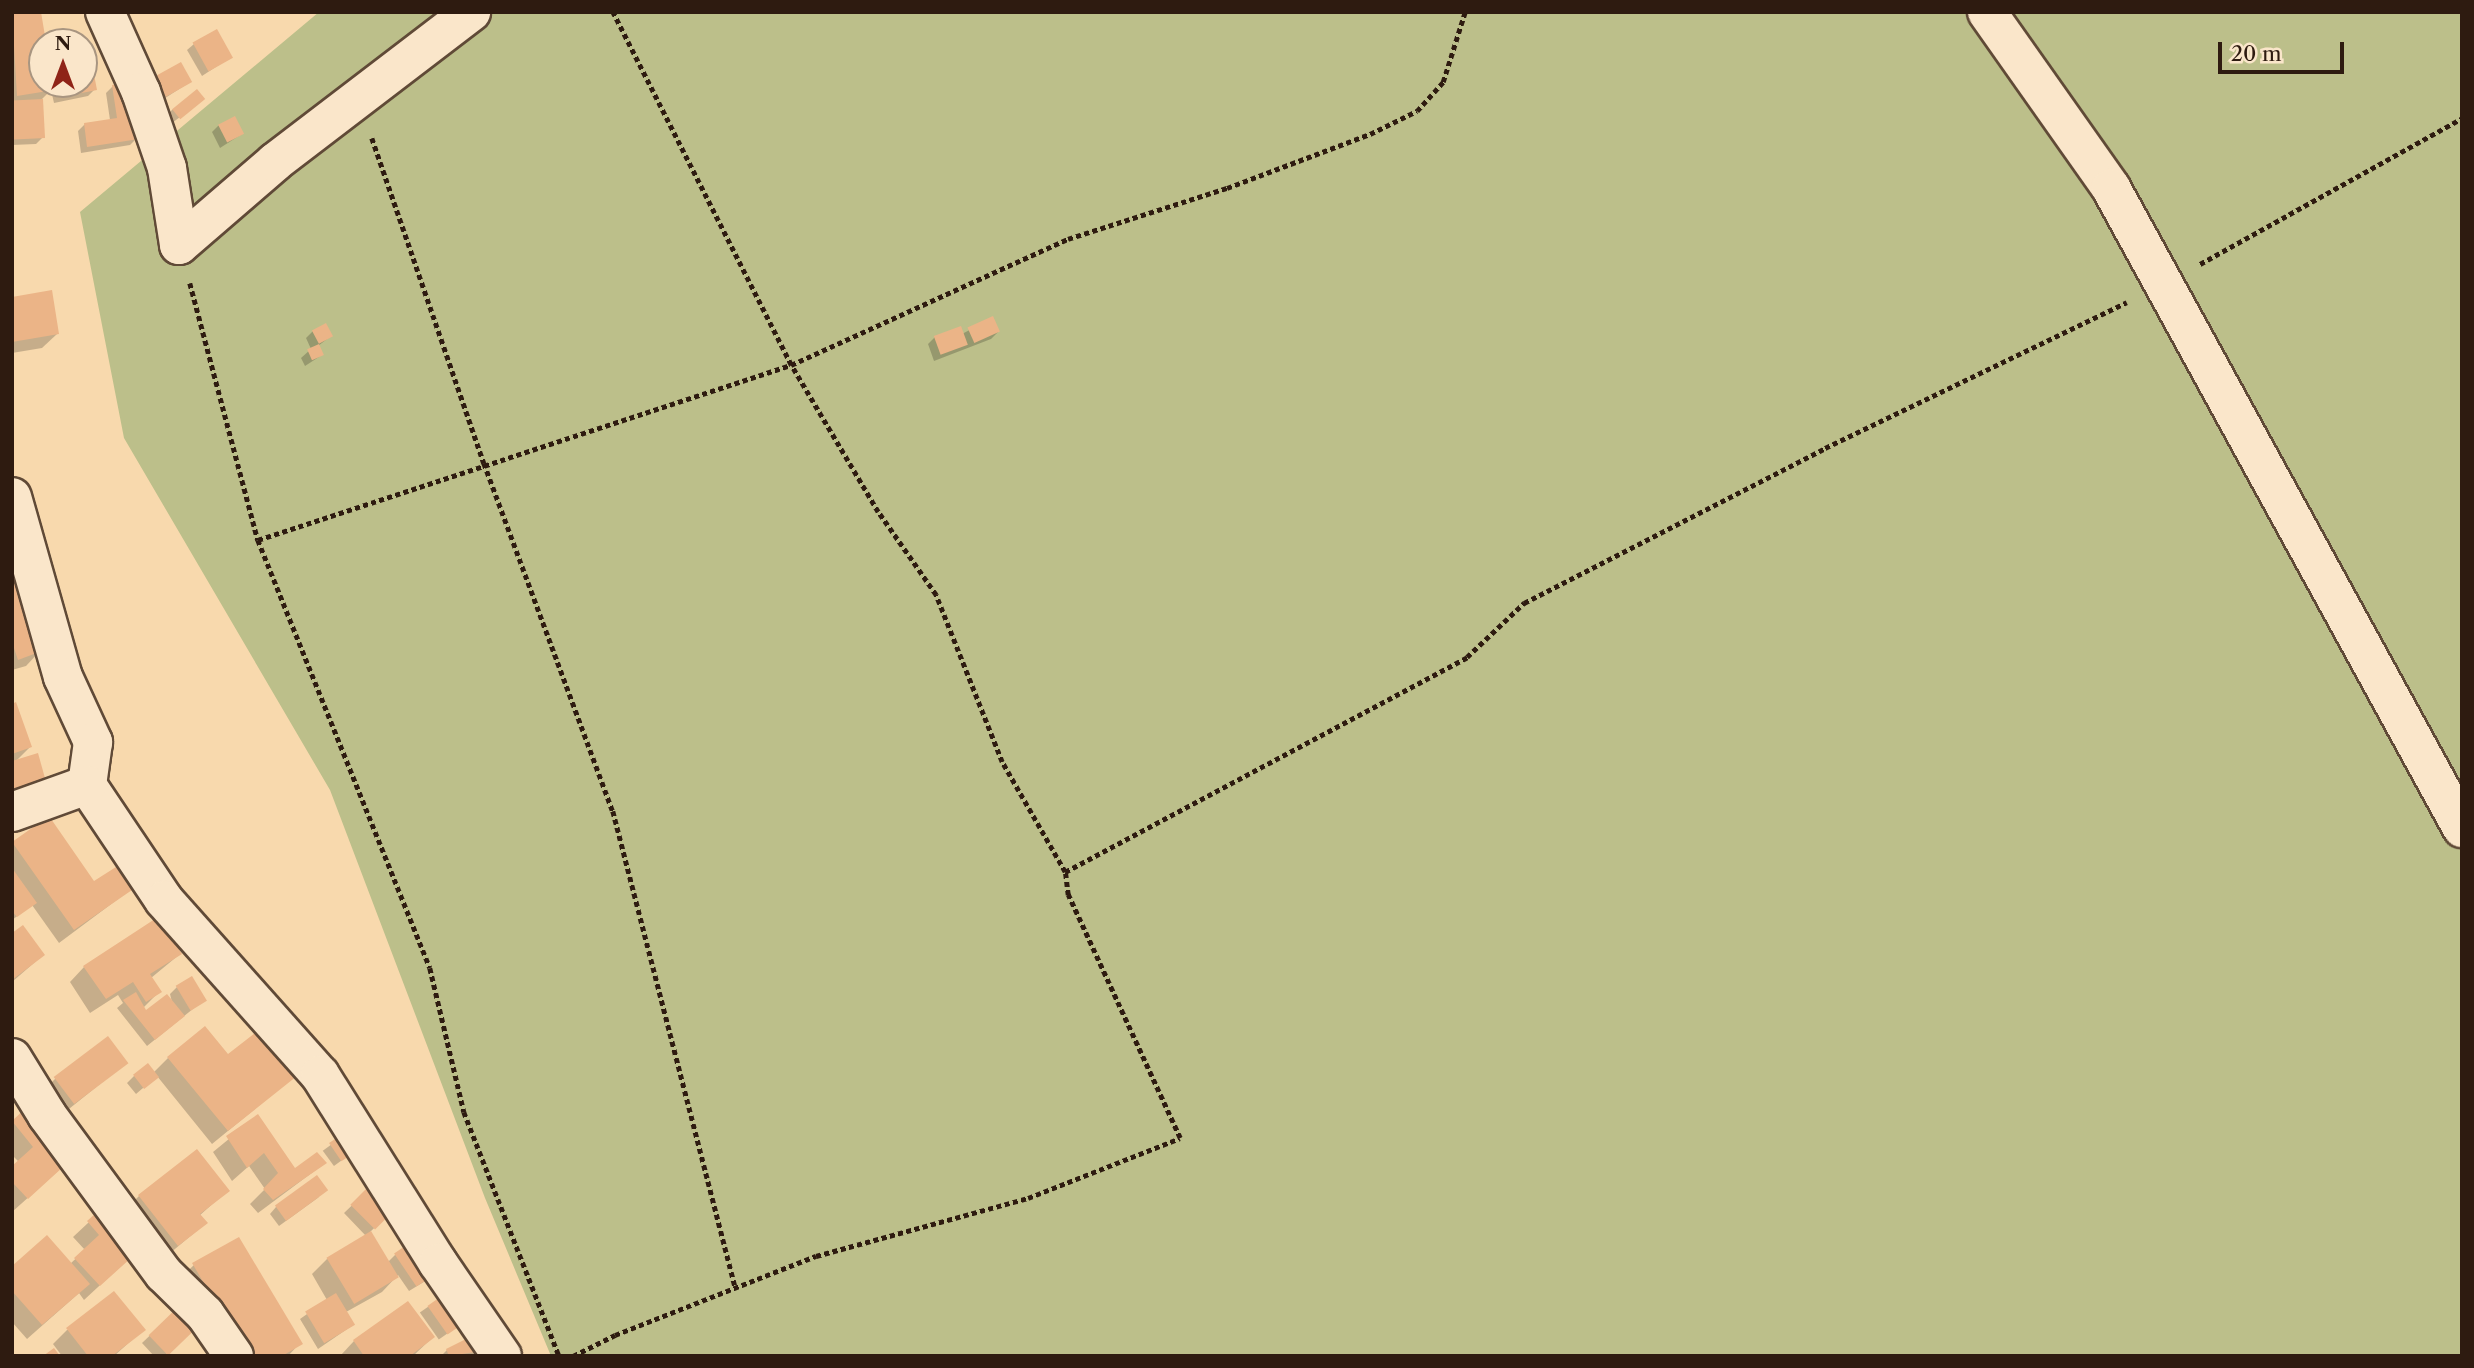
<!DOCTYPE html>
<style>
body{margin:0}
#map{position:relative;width:2474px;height:1368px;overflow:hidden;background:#f8d9ad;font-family:"Libre Caslon Text",serif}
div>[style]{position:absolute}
.green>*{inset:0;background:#bcbf8a}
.shadow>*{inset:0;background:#0003;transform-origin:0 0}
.building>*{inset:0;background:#ebb487;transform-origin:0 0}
.path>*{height:4.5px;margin-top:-2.25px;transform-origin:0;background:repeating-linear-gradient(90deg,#2e1b10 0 5px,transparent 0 8.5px)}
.roads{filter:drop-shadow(2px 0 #604a37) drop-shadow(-2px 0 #604a37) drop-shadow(0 2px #604a37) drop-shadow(0 -2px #604a37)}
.minor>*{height:38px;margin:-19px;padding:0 19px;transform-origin:19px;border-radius:19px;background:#fae6ca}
span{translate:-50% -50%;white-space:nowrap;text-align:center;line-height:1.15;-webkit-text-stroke:5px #fae6ca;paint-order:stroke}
.frame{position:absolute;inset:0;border:14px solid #2e1b10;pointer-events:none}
.north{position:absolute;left:28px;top:28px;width:70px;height:70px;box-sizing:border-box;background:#fae6ca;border:2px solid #a89580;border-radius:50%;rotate:0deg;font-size:19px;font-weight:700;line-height:28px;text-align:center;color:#2e1b10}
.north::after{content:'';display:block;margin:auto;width:24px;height:32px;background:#8f2418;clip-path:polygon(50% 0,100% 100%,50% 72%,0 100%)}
.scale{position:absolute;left:2218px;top:42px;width:126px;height:32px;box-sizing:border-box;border:4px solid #2e1b10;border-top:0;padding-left:9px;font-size:21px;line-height:24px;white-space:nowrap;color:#2e1b10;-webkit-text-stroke:5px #fae6ca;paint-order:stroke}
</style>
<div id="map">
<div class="green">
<i style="clip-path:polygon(319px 12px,2462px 12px,2462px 1356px,551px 1356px,485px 1198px,330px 790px,124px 438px,80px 212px)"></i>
</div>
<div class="shadow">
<i style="clip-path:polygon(12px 12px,44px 42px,42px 84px,84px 84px,84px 67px,95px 89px,88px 96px,54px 103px,51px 90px,41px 100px,43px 137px,36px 144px,12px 145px)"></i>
<i style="clip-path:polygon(194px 44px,231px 57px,202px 76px,187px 50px)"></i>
<i style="clip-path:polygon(156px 78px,190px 82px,159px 102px,149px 85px)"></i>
<i style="clip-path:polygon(113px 86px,137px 138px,130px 145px,81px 153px,78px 131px,85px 124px,110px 120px,106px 93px)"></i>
<i style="clip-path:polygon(196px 105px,172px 123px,166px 116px,173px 109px)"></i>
<i style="clip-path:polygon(219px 125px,242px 134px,220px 148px,212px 132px)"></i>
<i style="clip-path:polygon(12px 298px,57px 334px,42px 348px,12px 353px)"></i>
<i style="clip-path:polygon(992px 318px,998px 332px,991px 339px,934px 361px,928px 344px,935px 337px,962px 334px)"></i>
<i style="clip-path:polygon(313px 331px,331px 336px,318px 346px,322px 355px,305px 366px,301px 358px,311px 349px,306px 338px)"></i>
<i style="clip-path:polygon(12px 563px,40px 651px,26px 666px,12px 670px)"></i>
<i style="clip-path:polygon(12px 705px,30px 747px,15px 762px,12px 809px)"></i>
<i style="clip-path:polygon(49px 819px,94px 884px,130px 890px,59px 943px,32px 905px,12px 920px,12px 845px)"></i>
<i style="clip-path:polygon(12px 935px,43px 955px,12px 982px)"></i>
<i style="clip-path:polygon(180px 954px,151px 978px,159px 992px,143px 1008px,146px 1013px,172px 1002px,170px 994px,177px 987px,204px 1000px,147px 1046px,117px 1008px,123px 1003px,118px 995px,90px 1013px,70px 982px,84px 967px)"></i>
<i style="clip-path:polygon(228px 1057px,295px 1076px,212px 1144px,157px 1076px,136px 1094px,127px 1083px,134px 1076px,153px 1073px,168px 1058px)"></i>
<i style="clip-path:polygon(126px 1063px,59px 1117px,41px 1093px,56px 1078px)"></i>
<i style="clip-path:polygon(29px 1108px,59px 1170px,12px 1212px,12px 1168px,19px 1162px,12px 1155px,12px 1123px)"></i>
<i style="clip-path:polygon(257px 1116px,294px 1170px,325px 1163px,258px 1213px,250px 1204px,265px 1189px,249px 1166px,232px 1181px,213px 1152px)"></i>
<i style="left:343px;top:1136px;width:19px;height:25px;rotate:54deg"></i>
<i style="clip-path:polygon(368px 1190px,391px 1212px,370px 1232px,388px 1262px,396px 1254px,427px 1280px,409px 1291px,398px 1275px,382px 1292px,346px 1312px,353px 1325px,318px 1349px,300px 1319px,327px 1300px,312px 1274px,327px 1259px,366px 1236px,344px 1213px)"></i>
<i style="clip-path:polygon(227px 1191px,199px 1216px,206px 1223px,163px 1259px,124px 1211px,139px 1196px)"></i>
<i style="clip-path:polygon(319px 1197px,279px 1226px,270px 1214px,276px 1207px)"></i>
<i style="clip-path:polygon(103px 1209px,125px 1262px,84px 1300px,79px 1293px,27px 1339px,12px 1322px,12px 1268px,70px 1264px,85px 1250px,73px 1237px)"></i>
<i style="clip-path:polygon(194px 1265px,300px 1343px,288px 1356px,224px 1356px,179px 1279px)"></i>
<i style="left:442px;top:1297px;width:33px;height:27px;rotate:55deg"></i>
<i style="clip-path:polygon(181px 1306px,198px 1324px,164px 1356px,154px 1356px,142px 1343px)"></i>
<i style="clip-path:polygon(67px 1330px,143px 1330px,114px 1356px,62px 1356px,53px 1344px)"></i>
<i style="clip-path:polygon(433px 1337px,413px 1356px,340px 1356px,354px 1341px)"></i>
<i style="clip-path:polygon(447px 1350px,480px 1350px,475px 1356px,441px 1356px)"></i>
</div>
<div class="building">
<i style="clip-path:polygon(12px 12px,41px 12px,46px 42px,42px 42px,42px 84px,53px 84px,54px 90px,17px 96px)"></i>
<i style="left:217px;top:29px;width:33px;height:28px;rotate:61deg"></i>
<i style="left:181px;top:62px;width:23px;height:30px;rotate:61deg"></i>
<i style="clip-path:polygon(92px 64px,97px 90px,61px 97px,58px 84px,84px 84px,84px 65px)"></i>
<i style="clip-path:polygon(129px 82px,139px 139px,87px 147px,84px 123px,117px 118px,112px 85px)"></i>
<i style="left:197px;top:89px;width:13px;height:32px;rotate:51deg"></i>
<i style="left:43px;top:99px;width:39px;height:31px;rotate:87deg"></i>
<i style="left:235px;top:116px;width:20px;height:19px;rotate:63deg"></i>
<i style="clip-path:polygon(52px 290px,59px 334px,12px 342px,12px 297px)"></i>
<i style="left:993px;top:316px;width:17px;height:28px;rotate:66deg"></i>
<i style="left:326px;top:323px;width:15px;height:16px;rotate:62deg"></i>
<i style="left:961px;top:326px;width:20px;height:29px;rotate:70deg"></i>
<i style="left:319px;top:344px;width:12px;height:13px;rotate:66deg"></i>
<i style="clip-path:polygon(12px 560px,42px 651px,18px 660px,12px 642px)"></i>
<i style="clip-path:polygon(16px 702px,32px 747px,12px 754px,12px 704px)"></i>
<i style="clip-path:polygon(38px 753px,48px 789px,12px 799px,12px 761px)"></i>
<i style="clip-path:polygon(49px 816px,94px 881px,116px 867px,132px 890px,74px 930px,12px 842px)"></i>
<i style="clip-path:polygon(12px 868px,37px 903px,17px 917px,12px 911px)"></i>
<i style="clip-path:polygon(158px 917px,182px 954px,150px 974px,162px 992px,146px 1002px,133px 982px,106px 999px,83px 966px)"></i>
<i style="clip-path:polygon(23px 925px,45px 955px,12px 980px,12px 933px)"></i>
<i style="left:192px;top:976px;width:29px;height:19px;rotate:59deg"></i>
<i style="clip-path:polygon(136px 992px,146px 1010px,167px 994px,185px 1016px,155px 1040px,123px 1000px)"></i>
<i style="clip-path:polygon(205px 1026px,228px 1054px,259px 1030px,297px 1076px,228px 1131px,167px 1057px)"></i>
<i style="left:108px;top:1036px;width:34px;height:68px;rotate:53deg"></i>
<i style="left:148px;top:1063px;width:18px;height:19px;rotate:52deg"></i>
<i style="clip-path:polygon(29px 1105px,75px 1156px,28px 1199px,12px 1182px,12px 1166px,33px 1147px,12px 1121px)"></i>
<i style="clip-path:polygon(258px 1114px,295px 1168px,317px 1152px,327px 1163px,273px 1200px,263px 1189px,278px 1173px,264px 1153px,247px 1168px,226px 1136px)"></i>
<i style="left:344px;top:1133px;width:22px;height:18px;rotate:56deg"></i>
<i style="clip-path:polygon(197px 1149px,230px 1191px,200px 1214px,208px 1223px,178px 1246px,138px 1195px)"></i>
<i style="left:317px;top:1175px;width:19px;height:52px;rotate:54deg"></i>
<i style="left:368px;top:1187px;width:35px;height:25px;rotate:45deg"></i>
<i style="clip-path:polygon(103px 1207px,142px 1248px,100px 1286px,74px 1258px,99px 1235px,87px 1221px)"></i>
<i style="left:371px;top:1231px;width:54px;height:52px;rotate:59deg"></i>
<i style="clip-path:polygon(47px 1235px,90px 1284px,42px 1325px,12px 1291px,12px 1266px)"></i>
<i style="clip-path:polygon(239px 1237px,303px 1344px,282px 1356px,247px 1356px,192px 1263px)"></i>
<i style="left:414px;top:1240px;width:40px;height:24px;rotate:56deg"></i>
<i style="clip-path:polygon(114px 1291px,146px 1330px,112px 1356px,88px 1356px,66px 1328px)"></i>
<i style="left:336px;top:1293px;width:37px;height:36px;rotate:59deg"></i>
<i style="left:443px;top:1295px;width:35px;height:19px;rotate:55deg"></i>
<i style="clip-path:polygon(408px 1301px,435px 1337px,410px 1356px,364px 1356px,353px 1340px)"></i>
<i style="left:181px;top:1304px;width:28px;height:45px;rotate:46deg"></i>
<i style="clip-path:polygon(474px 1335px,482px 1351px,449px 1356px,446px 1349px)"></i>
<i style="clip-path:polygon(54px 1348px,60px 1356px,43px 1356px)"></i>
</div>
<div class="path">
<i style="left:372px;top:138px;width:344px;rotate:71deg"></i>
<i style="left:484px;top:463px;width:371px;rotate:69.7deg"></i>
<i style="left:613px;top:811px;width:490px;rotate:75.6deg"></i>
<i style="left:2200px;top:264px;width:300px;rotate:-29.1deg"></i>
<i style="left:190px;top:283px;width:266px;rotate:75.2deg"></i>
<i style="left:258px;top:540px;width:461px;rotate:68.1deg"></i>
<i style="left:430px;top:968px;width:148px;rotate:76.7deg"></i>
<i style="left:464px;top:1112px;width:262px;rotate:68.7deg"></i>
<i style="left:258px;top:540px;width:561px;rotate:-18.18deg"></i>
<i style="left:791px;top:365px;width:304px;rotate:-24.5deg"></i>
<i style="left:1068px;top:239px;width:167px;rotate:-17.8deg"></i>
<i style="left:1227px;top:188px;width:153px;rotate:-20.7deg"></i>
<i style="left:1370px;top:134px;width:52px;rotate:-26.1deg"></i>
<i style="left:1417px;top:111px;width:39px;rotate:-48deg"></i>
<i style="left:1443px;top:82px;width:73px;rotate:-72.6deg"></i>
<i style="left:1065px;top:872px;width:456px;rotate:-28.1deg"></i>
<i style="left:1467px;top:657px;width:79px;rotate:-43.5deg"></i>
<i style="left:1524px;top:603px;width:339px;rotate:-27.2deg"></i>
<i style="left:1825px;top:448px;width:335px;rotate:-25.8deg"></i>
<i style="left:573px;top:1356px;width:47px;rotate:-26.6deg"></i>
<i style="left:615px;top:1335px;width:216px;rotate:-21.5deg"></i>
<i style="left:816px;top:1256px;width:220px;rotate:-15.3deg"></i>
<i style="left:1028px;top:1198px;width:163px;rotate:-21.5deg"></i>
<i style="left:1180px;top:1138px;width:268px;rotate:-114.7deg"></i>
<i style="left:1068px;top:895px;width:23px;rotate:-97deg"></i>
<i style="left:1065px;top:872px;width:127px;rotate:-119.8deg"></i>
<i style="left:1002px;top:762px;width:180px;rotate:-111.6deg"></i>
<i style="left:936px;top:595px;width:101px;rotate:-124.9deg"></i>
<i style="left:878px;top:512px;width:171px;rotate:-120.6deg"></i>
<i style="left:791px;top:365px;width:395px;rotate:-116.8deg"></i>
</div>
<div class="roads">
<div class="minor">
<i style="left:105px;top:12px;width:88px;rotate:65.8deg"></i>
<i style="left:141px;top:92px;width:80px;rotate:71.1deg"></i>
<i style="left:167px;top:168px;width:78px;rotate:81.1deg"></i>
<i style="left:1987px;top:12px;width:215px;rotate:54.8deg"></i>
<i style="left:2111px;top:188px;width:730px;rotate:61.26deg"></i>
<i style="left:179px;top:245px;width:127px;rotate:-40.8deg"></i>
<i style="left:275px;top:162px;width:247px;rotate:-37.4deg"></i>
<i style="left:12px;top:497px;width:187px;rotate:74.2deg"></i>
<i style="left:63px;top:677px;width:72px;rotate:65.2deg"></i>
<i style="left:93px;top:742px;width:43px;rotate:97.9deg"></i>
<i style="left:87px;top:785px;width:138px;rotate:56.2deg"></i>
<i style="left:164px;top:900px;width:234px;rotate:48.3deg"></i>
<i style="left:320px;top:1075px;width:222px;rotate:57.9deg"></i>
<i style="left:438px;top:1263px;width:113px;rotate:55.5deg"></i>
<i style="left:12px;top:812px;width:80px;rotate:-19.8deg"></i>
<i style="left:12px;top:1058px;width:67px;rotate:58.4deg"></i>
<i style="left:47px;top:1115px;width:197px;rotate:53.7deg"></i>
<i style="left:164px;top:1274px;width:57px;rotate:44.3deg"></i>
<i style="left:205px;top:1314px;width:51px;rotate:55.4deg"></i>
</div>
</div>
<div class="frame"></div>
<div class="north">N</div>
<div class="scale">20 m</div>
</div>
